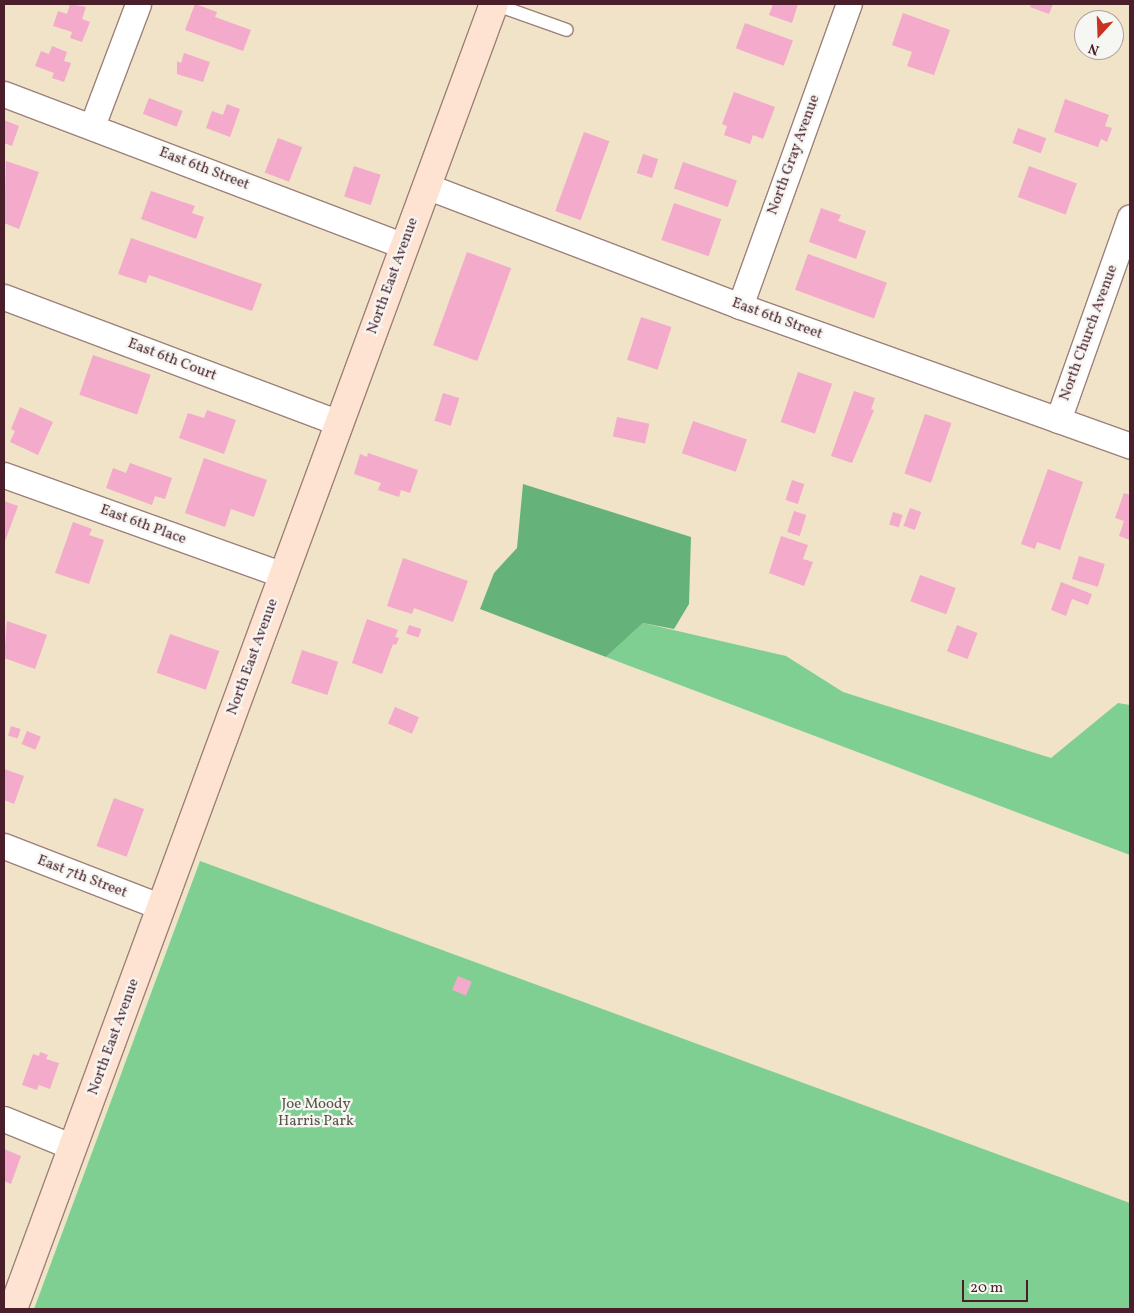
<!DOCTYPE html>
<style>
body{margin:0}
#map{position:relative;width:1134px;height:1313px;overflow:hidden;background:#f0e3c8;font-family:Vollkorn,serif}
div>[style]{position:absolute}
.green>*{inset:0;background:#7ecf91}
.forest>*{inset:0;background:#66b27b}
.building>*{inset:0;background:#f3aacb;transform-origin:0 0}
.roads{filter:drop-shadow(1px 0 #9d817a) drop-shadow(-1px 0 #9d817a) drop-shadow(0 1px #9d817a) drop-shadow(0 -1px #9d817a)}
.service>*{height:12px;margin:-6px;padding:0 6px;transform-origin:6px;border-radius:6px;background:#fff}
.minor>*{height:25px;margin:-12.5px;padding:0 12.5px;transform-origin:12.5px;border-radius:12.5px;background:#fff}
.secondary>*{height:28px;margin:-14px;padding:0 14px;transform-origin:14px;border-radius:14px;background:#fee3d2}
span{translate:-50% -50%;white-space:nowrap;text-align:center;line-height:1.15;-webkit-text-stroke:4.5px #f6f6f2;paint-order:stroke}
.street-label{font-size:15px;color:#4a1f2b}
.park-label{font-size:15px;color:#5a544a}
.frame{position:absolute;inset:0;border:5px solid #4a1f2b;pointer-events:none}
.north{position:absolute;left:1074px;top:10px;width:50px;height:50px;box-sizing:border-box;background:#f6f6f2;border:1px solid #b1a0a2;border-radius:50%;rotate:200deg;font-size:14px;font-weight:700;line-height:20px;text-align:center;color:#4a1f2b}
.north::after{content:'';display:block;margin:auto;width:18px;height:22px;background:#c8321e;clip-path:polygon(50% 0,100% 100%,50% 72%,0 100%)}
.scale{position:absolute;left:962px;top:1280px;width:66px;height:22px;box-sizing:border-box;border:2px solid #4a1f2b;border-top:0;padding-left:6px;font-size:15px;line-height:18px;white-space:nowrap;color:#4a1f2b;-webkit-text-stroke:4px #f6f6f2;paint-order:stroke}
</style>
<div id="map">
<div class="green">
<i style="clip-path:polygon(643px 623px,786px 656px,843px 692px,1051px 758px,1118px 703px,1130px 705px,1130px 855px,606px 657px)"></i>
<i style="clip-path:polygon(200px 861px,1130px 1203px,1130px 1309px,34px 1309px)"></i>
</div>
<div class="forest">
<i style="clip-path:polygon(523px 484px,691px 537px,689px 604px,674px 629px,643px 623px,606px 657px,480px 609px,494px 573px,517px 548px)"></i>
</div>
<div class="building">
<i style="clip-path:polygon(70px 4px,86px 7px,82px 19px,90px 22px,82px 42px,70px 38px,72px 32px,53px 26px,58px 11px,67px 14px)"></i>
<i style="clip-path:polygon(195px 4px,217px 12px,215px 17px,251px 30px,243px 51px,185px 30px)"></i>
<i style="clip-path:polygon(773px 4px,798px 4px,792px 23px,769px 15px)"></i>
<i style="clip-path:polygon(1031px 4px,1053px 4px,1049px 14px,1030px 7px)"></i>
<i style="clip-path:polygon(903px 13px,950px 30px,934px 75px,907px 66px,912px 52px,892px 45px)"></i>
<i style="left:745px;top:23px;width:51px;height:27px;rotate:20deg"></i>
<i style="clip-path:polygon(52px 46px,67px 52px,64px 61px,71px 63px,64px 82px,52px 78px,54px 73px,35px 66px,41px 51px,49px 54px)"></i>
<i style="clip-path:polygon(184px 53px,210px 62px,203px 82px,177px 74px,177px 61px,181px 63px)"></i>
<i style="clip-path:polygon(734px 92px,775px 107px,763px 139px,753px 135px,750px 144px,724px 135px,727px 126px,722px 124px)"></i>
<i style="left:149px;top:98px;width:36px;height:17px;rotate:21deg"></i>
<i style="clip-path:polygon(1065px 99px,1109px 115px,1105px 126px,1112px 128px,1107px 142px,1101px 139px,1098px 147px,1054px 132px)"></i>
<i style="clip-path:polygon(227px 104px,240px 109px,230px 137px,206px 128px,212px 111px,223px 115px)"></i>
<i style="clip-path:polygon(4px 120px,19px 126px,12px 146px,4px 143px)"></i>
<i style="left:1018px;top:128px;width:30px;height:16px;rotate:20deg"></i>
<i style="left:584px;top:132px;width:27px;height:84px;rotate:20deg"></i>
<i style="left:278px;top:138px;width:26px;height:37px;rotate:21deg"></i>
<i style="left:643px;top:154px;width:16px;height:20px;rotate:18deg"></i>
<i style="clip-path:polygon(6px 161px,39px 172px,19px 229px,4px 223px)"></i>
<i style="left:683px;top:162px;width:57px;height:28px;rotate:19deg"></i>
<i style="left:354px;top:166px;width:28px;height:32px;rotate:18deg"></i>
<i style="left:1029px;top:166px;width:51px;height:33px;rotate:20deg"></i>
<i style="clip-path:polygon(151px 191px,195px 206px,192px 213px,204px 217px,196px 239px,141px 219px)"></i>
<i style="left:674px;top:203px;width:50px;height:39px;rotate:19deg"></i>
<i style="clip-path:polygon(821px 208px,841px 215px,838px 221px,866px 231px,856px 259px,809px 242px)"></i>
<i style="clip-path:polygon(131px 238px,262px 284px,252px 311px,149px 275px,146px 283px,118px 274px)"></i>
<i style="left:467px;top:252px;width:47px;height:99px;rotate:20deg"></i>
<i style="left:808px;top:254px;width:84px;height:38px;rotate:20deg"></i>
<i style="left:641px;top:317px;width:32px;height:45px;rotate:18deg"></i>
<i style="left:93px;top:355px;width:61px;height:42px;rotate:19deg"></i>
<i style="left:798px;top:372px;width:36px;height:53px;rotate:19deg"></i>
<i style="clip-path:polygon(854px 391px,875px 398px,871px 409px,874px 410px,852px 463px,831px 456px)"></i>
<i style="left:443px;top:393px;width:17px;height:29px;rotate:17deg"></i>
<i style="clip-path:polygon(20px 407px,53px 422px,38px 455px,10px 442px,15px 431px,11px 429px)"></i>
<i style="clip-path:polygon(207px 410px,236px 420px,224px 454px,179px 438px,188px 413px,204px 418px)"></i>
<i style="left:925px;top:414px;width:28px;height:63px;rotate:19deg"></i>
<i style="left:617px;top:417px;width:33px;height:20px;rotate:12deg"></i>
<i style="left:693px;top:421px;width:57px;height:34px;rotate:19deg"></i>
<i style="clip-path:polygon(368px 453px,418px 470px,410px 493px,401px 490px,399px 497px,378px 490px,381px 483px,354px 474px,360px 454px,367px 457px)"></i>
<i style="clip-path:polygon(204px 458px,267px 480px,254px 517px,231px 509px,225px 527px,185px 513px)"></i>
<i style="clip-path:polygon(130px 463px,172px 478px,165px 499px,155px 496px,152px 505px,106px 488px,113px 468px,126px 473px)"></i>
<i style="clip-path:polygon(1048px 469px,1083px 482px,1060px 550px,1037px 542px,1035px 549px,1021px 544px)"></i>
<i style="left:792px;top:480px;width:13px;height:21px;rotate:18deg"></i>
<i style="clip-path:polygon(1124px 493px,1130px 495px,1130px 540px,1119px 536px,1124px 521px,1115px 518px)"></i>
<i style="clip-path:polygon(4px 501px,18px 506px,4px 544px)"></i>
<i style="left:910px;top:508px;width:12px;height:19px;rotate:20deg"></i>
<i style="left:794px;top:511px;width:13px;height:22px;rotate:18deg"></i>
<i style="left:893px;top:512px;width:10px;height:13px;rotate:17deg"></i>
<i style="clip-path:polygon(73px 522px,92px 529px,89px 535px,104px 540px,89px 584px,55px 573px)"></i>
<i style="clip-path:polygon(781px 536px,808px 545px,803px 559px,813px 562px,804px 586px,769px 573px)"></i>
<i style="left:1079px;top:556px;width:27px;height:24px;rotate:17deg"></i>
<i style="clip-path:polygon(403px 558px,468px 581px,453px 622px,414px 608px,412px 614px,387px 606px)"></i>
<i style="left:920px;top:575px;width:38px;height:28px;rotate:20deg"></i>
<i style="clip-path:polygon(1061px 582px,1092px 594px,1088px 605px,1072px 599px,1066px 616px,1051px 610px)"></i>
<i style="clip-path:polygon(367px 619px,398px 630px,395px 637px,399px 638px,396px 645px,393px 644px,382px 674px,352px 663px)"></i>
<i style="clip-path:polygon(7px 621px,47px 635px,35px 669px,4px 658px)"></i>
<i style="left:409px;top:625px;width:13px;height:9px;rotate:18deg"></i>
<i style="left:957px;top:625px;width:22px;height:28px;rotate:21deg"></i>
<i style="left:170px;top:634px;width:52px;height:41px;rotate:19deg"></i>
<i style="left:302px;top:650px;width:38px;height:35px;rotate:18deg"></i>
<i style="left:395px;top:707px;width:26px;height:18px;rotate:23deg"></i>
<i style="left:11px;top:726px;width:10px;height:10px;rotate:17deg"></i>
<i style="left:27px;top:731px;width:15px;height:14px;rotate:23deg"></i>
<i style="clip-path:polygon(4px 769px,24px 776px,14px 804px,4px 800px)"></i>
<i style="left:114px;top:798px;width:32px;height:51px;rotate:20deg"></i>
<i style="left:458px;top:976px;width:15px;height:15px;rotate:23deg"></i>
<i style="clip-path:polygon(40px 1052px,48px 1055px,46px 1059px,59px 1063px,50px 1089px,39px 1085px,37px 1090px,22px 1085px,33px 1054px,39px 1056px)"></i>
<i style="clip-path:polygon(4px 1149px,21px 1156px,11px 1184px,4px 1181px)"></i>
</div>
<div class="roads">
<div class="service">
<i style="left:494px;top:4px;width:77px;rotate:19.6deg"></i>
</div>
<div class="minor">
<i style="left:4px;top:94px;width:428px;rotate:20.8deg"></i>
<i style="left:92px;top:126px;width:130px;rotate:-69.3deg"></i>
<i style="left:426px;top:186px;width:336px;rotate:20.9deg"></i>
<i style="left:740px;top:306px;width:414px;rotate:19.7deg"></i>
<i style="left:4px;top:297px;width:358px;rotate:20.6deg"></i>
<i style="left:740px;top:306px;width:321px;rotate:-70.2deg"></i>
<i style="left:1058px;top:420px;width:215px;rotate:-70.5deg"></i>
<i style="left:4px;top:475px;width:296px;rotate:19.7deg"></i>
<i style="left:4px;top:846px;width:168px;rotate:21.2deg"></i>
<i style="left:4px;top:1119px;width:74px;rotate:22.1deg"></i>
</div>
<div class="secondary">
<i style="left:13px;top:1309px;width:1391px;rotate:-69.77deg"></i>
</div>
</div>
<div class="street-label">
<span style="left:794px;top:155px;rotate:-70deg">North Gray Avenue</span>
<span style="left:204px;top:169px;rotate:21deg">East 6th Street</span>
<span style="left:393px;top:276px;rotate:-70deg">North East Avenue</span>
<span style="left:777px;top:319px;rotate:20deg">East 6th Street</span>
<span style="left:1089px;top:333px;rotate:-70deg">North Church Avenue</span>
<span style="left:172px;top:360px;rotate:21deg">East 6th Court</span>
<span style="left:143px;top:525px;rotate:20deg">East 6th Place</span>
<span style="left:253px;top:657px;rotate:-70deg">North East Avenue</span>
<span style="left:82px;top:877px;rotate:21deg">East 7th Street</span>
<span style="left:114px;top:1037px;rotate:-70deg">North East Avenue</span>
</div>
<div class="park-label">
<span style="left:316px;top:1113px">Joe Moody<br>Harris Park</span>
</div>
<div class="frame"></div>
<div class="north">N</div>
<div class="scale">20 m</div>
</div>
